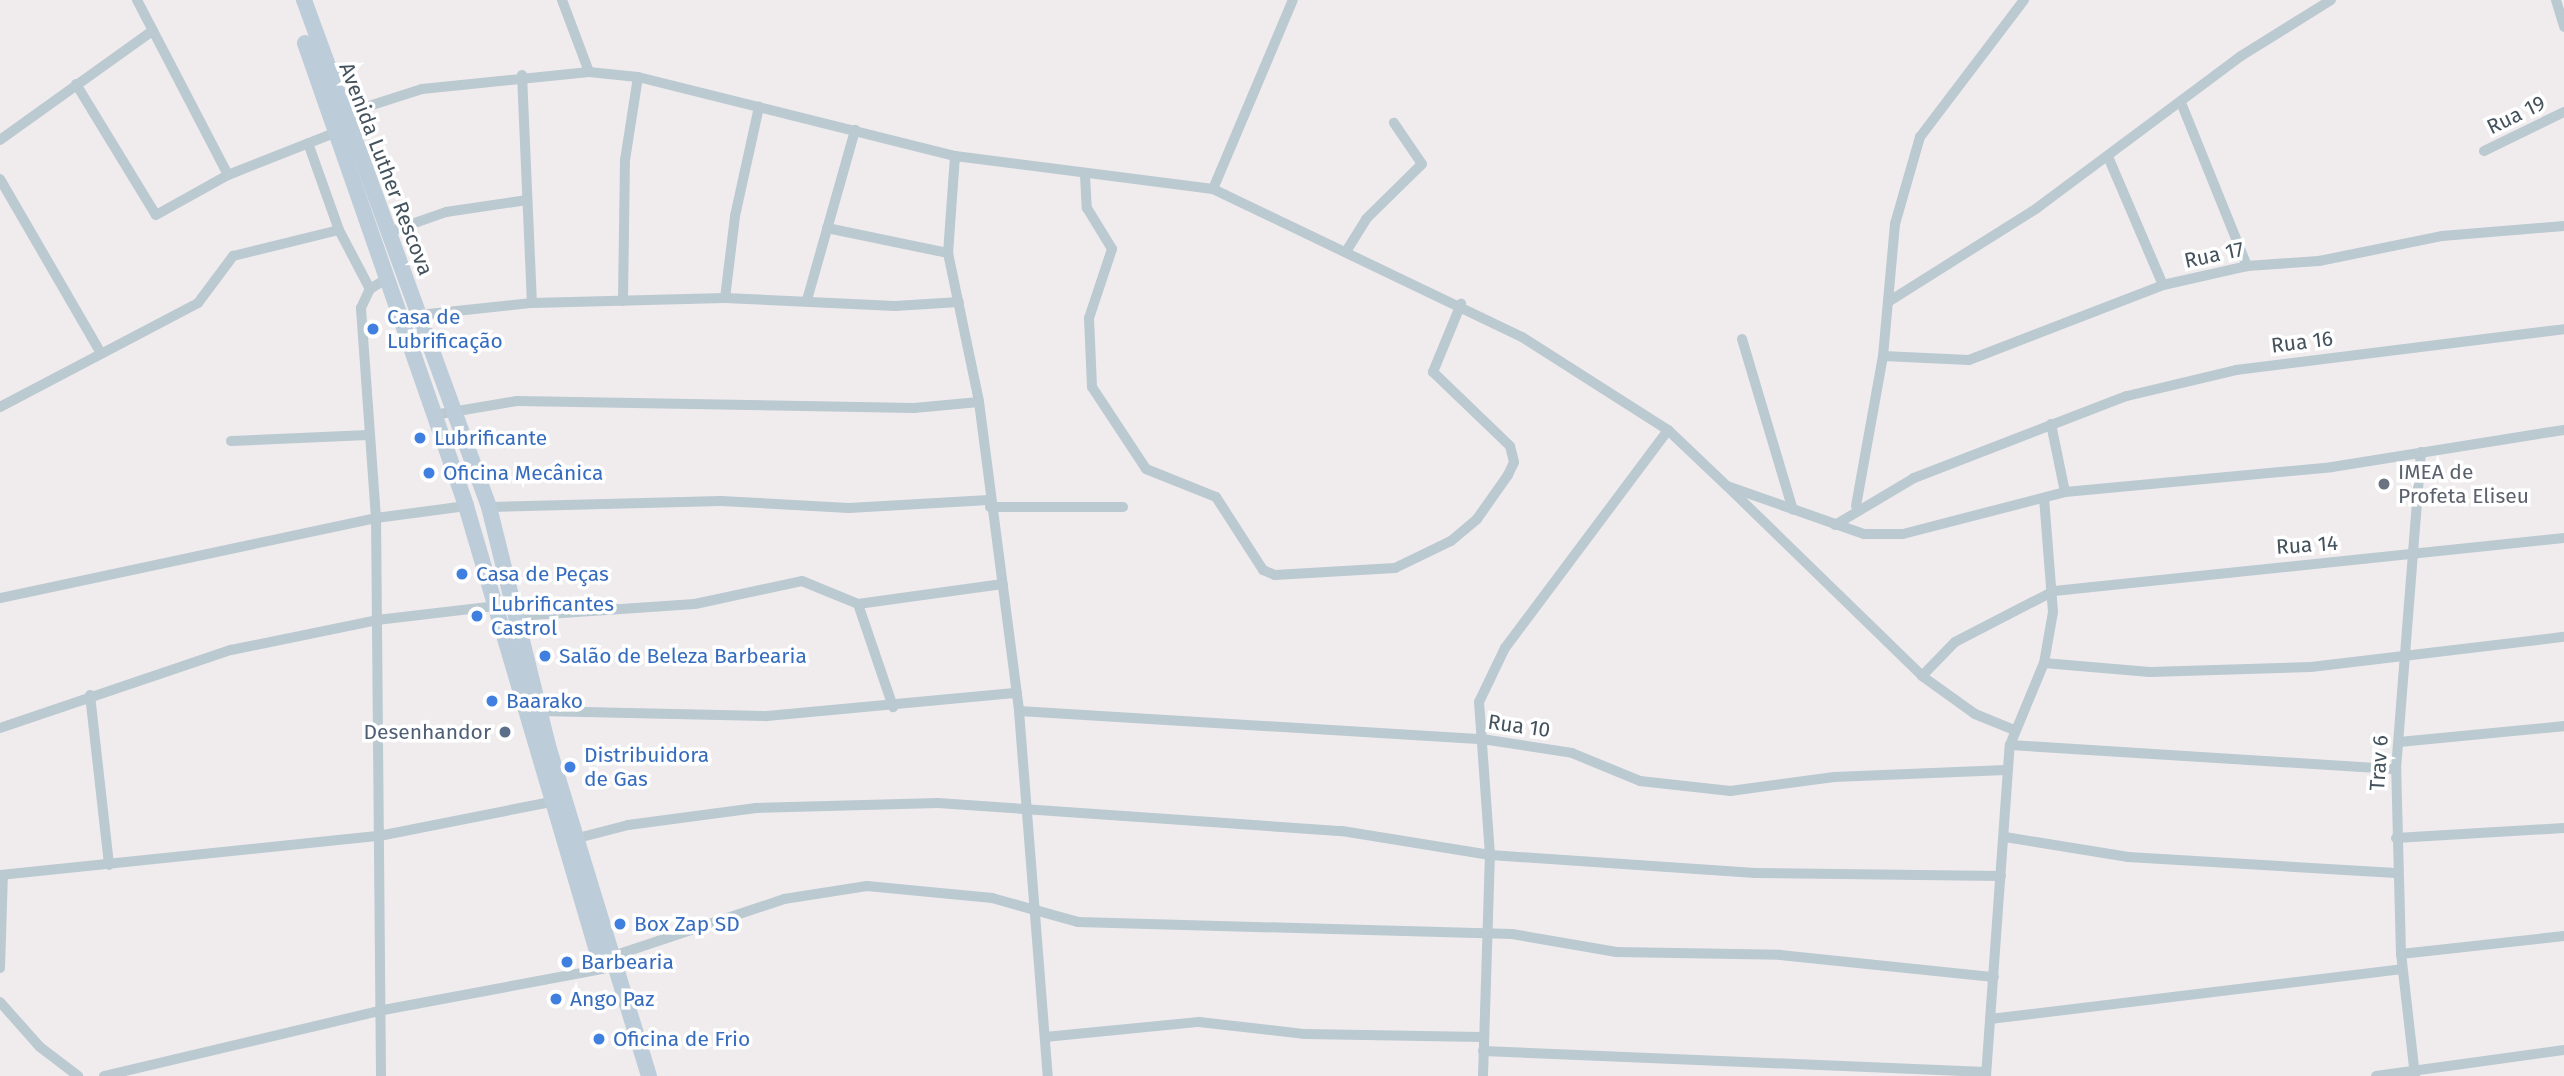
<!DOCTYPE html>
<meta charset="utf-8">
<style>
body{margin:0}
#map{position:relative;width:2564px;height:1076px;overflow:hidden;background:#f0eced;font-family:"Fira Sans",sans-serif}
div>[style]{position:absolute}
.street>*{height:10px;margin:-5px;padding:0 5px;transform-origin:5px;border-radius:5px;background:#bbc9d1}
.secondary>*{height:16px;margin:-8px;padding:0 8px;transform-origin:8px;border-radius:8px;background:#bdccd9}
.dots>*{width:19px;height:19px;translate:-50% -50%;box-sizing:border-box;border:4px solid #fff;border-radius:50%}
span{translate:-50% -50%;white-space:nowrap;text-align:center;line-height:1.15;-webkit-text-stroke:7px #fff;paint-order:stroke}
.street-label{font-size:21px;color:#43525c}
.shop-label{font-size:21px;color:#366cbe}
.left{translate:0 -50%;text-align:left}
.worship-label{font-size:21px;color:#5b616d}
.service-label{font-size:21px;color:#4e5e75}
.right{translate:-100% -50%;text-align:right}
</style>
<div id="map">
<div class="street">
<i style="left:137px;top:0;width:197px;rotate:62.5deg"></i>
<i style="left:562px;top:0;width:77px;rotate:69.4deg"></i>
<i style="left:2556px;top:0;width:28px;rotate:73deg"></i>
<i style="left:522px;top:75px;width:228px;rotate:87.5deg"></i>
<i style="left:76px;top:84px;width:153px;rotate:58.6deg"></i>
<i style="left:156px;top:215px;width:82px;rotate:-29.1deg"></i>
<i style="left:228px;top:175px;width:114px;rotate:-21.6deg"></i>
<i style="left:2182px;top:105px;width:174px;rotate:68deg"></i>
<i style="left:341px;top:115px;width:85px;rotate:-17.8deg"></i>
<i style="left:422px;top:89px;width:168px;rotate:-5.8deg"></i>
<i style="left:589px;top:72px;width:49px;rotate:5.8deg"></i>
<i style="left:638px;top:77px;width:327px;rotate:14deg"></i>
<i style="left:955px;top:156px;width:260px;rotate:7.3deg"></i>
<i style="left:1213px;top:189px;width:343px;rotate:25.6deg"></i>
<i style="left:1522px;top:337px;width:173px;rotate:32.5deg"></i>
<i style="left:1668px;top:430px;width:81px;rotate:43.5deg"></i>
<i style="left:1727px;top:486px;width:145px;rotate:19.3deg"></i>
<i style="left:1864px;top:534px;width:39px"></i>
<i style="left:1903px;top:534px;width:167px;rotate:-14.5deg"></i>
<i style="left:2065px;top:492px;width:268px;rotate:-5.3deg"></i>
<i style="left:2332px;top:467px;width:235px;rotate:-9.1deg"></i>
<i style="left:0;top:140px;width:187px;rotate:-35.6deg"></i>
<i style="left:2484px;top:151px;width:89px;rotate:-26deg"></i>
<i style="left:955px;top:156px;width:97px;rotate:94.1deg"></i>
<i style="left:948px;top:253px;width:152px;rotate:78.2deg"></i>
<i style="left:979px;top:402px;width:312px;rotate:82.6deg"></i>
<i style="left:1019px;top:711px;width:366px;rotate:85.5deg"></i>
<i style="left:2109px;top:159px;width:137px;rotate:66.8deg"></i>
<i style="left:1085px;top:175px;width:33px;rotate:87deg"></i>
<i style="left:1087px;top:208px;width:48px;rotate:58.6deg"></i>
<i style="left:1112px;top:249px;width:73px;rotate:108.4deg"></i>
<i style="left:1089px;top:318px;width:69px;rotate:87.5deg"></i>
<i style="left:1092px;top:387px;width:98px;rotate:56.6deg"></i>
<i style="left:1146px;top:469px;width:75px;rotate:21.8deg"></i>
<i style="left:1216px;top:497px;width:87px;rotate:57.2deg"></i>
<i style="left:1263px;top:570px;width:13px;rotate:23deg"></i>
<i style="left:1275px;top:575px;width:120px;rotate:-3.3deg"></i>
<i style="left:1395px;top:568px;width:62px;rotate:-25.7deg"></i>
<i style="left:1451px;top:541px;width:34px;rotate:-40deg"></i>
<i style="left:1477px;top:519px;width:54px;rotate:-54.8deg"></i>
<i style="left:1508px;top:475px;width:14px;rotate:-65deg"></i>
<i style="left:1514px;top:462px;width:16px;rotate:-104deg"></i>
<i style="left:1510px;top:446px;width:107px;rotate:-136.1deg"></i>
<i style="left:1433px;top:372px;width:74px;rotate:-67.6deg"></i>
<i style="left:0;top:179px;width:201px;rotate:59.9deg"></i>
<i style="left:1213px;top:189px;width:205px;rotate:-67.1deg"></i>
<i style="left:827px;top:228px;width:124px;rotate:11.7deg"></i>
<i style="left:339px;top:230px;width:67px;rotate:62.3deg"></i>
<i style="left:386px;top:233px;width:64px;rotate:-19.3deg"></i>
<i style="left:446px;top:212px;width:82px;rotate:-8.4deg"></i>
<i style="left:1347px;top:250px;width:36px;rotate:-58deg"></i>
<i style="left:1366px;top:219px;width:78px;rotate:-44.5deg"></i>
<i style="left:1422px;top:164px;width:50px;rotate:-124.3deg"></i>
<i style="left:725px;top:298px;width:83px;rotate:-83deg"></i>
<i style="left:735px;top:216px;width:112px;rotate:-77.6deg"></i>
<i style="left:807px;top:300px;width:177px;rotate:-74.2deg"></i>
<i style="left:623px;top:301px;width:141px;rotate:-89.2deg"></i>
<i style="left:625px;top:160px;width:84px;rotate:-81.1deg"></i>
<i style="left:1888px;top:302px;width:176px;rotate:-32.2deg"></i>
<i style="left:2037px;top:208px;width:254px;rotate:-36.7deg"></i>
<i style="left:2241px;top:56px;width:106px;rotate:-31.9deg"></i>
<i style="left:419px;top:315px;width:114px;rotate:-6.1deg"></i>
<i style="left:532px;top:303px;width:193px;rotate:-1.5deg"></i>
<i style="left:725px;top:298px;width:170px;rotate:2.7deg"></i>
<i style="left:895px;top:306px;width:64px;rotate:-3.6deg"></i>
<i style="left:1742px;top:339px;width:178px;rotate:73.4deg"></i>
<i style="left:1883px;top:356px;width:86px;rotate:2.7deg"></i>
<i style="left:1969px;top:360px;width:208px;rotate:-21.1deg"></i>
<i style="left:2163px;top:285px;width:86px;rotate:-12.7deg"></i>
<i style="left:2247px;top:266px;width:72px;rotate:-4deg"></i>
<i style="left:2319px;top:261px;width:126px;rotate:-11.5deg"></i>
<i style="left:2442px;top:236px;width:122px;rotate:-4.7deg"></i>
<i style="left:0;top:407px;width:224px;rotate:-27.7deg"></i>
<i style="left:198px;top:303px;width:59px;rotate:-53.3deg"></i>
<i style="left:233px;top:256px;width:109px;rotate:-13.8deg"></i>
<i style="left:339px;top:230px;width:92px;rotate:-109.6deg"></i>
<i style="left:434px;top:415px;width:84px;rotate:-9.6deg"></i>
<i style="left:517px;top:401px;width:397px;rotate:1deg"></i>
<i style="left:914px;top:408px;width:65px;rotate:-5.3deg"></i>
<i style="left:2051px;top:424px;width:69px;rotate:78.4deg"></i>
<i style="left:231px;top:441px;width:137px;rotate:-2.5deg"></i>
<i style="left:1729px;top:488px;width:269px;rotate:44.2deg"></i>
<i style="left:1922px;top:676px;width:65px;rotate:35.6deg"></i>
<i style="left:1975px;top:714px;width:42px;rotate:22.3deg"></i>
<i style="left:1856px;top:506px;width:152px;rotate:-79.8deg"></i>
<i style="left:1883px;top:356px;width:133px;rotate:-84.8deg"></i>
<i style="left:1895px;top:224px;width:91px;rotate:-74deg"></i>
<i style="left:1920px;top:137px;width:172px;rotate:-52.8deg"></i>
<i style="left:489px;top:507px;width:232px;rotate:-1.5deg"></i>
<i style="left:721px;top:501px;width:128px;rotate:3.1deg"></i>
<i style="left:849px;top:508px;width:140px;rotate:-3.3deg"></i>
<i style="left:990px;top:507px;width:133px"></i>
<i style="left:1835px;top:525px;width:92px;rotate:-30.7deg"></i>
<i style="left:1914px;top:478px;width:228px;rotate:-21.1deg"></i>
<i style="left:2127px;top:396px;width:112px;rotate:-13.4deg"></i>
<i style="left:2236px;top:370px;width:331px;rotate:-7.1deg"></i>
<i style="left:0;top:598px;width:384px;rotate:-12deg"></i>
<i style="left:376px;top:518px;width:91px;rotate:-7.6deg"></i>
<i style="left:858px;top:604px;width:109px;rotate:71.2deg"></i>
<i style="left:518px;top:616px;width:177px;rotate:-3.9deg"></i>
<i style="left:695px;top:604px;width:109px;rotate:-12.1deg"></i>
<i style="left:802px;top:581px;width:61px;rotate:22.3deg"></i>
<i style="left:858px;top:604px;width:146px;rotate:-7.9deg"></i>
<i style="left:2044px;top:663px;width:106px;rotate:4.9deg"></i>
<i style="left:2150px;top:672px;width:161px;rotate:-1.8deg"></i>
<i style="left:2311px;top:667px;width:255px;rotate:-6.8deg"></i>
<i style="left:1922px;top:676px;width:47px;rotate:-45.9deg"></i>
<i style="left:1955px;top:642px;width:111px;rotate:-27.3deg"></i>
<i style="left:2054px;top:591px;width:513px;rotate:-5.93deg"></i>
<i style="left:90px;top:695px;width:171px;rotate:83.6deg"></i>
<i style="left:539px;top:711px;width:228px;rotate:1.3deg"></i>
<i style="left:767px;top:716px;width:251px;rotate:-5.3deg"></i>
<i style="left:1019px;top:711px;width:464px;rotate:3.5deg"></i>
<i style="left:1482px;top:739px;width:91px;rotate:8.8deg"></i>
<i style="left:1572px;top:753px;width:74px;rotate:22.4deg"></i>
<i style="left:1640px;top:781px;width:91px;rotate:6.3deg"></i>
<i style="left:1730px;top:791px;width:105px;rotate:-7.7deg"></i>
<i style="left:1834px;top:777px;width:172px;rotate:-2.3deg"></i>
<i style="left:0;top:728px;width:244px;rotate:-18.7deg"></i>
<i style="left:231px;top:650px;width:149px;rotate:-11.6deg"></i>
<i style="left:377px;top:620px;width:121px;rotate:-6.7deg"></i>
<i style="left:2399px;top:742px;width:166px;rotate:-5.5deg"></i>
<i style="left:2010px;top:745px;width:387px;rotate:3.6deg"></i>
<i style="left:2005px;top:837px;width:125px;rotate:9.2deg"></i>
<i style="left:2128px;top:857px;width:268px;rotate:3.4deg"></i>
<i style="left:2396px;top:838px;width:168px;rotate:-3.4deg"></i>
<i style="left:574px;top:839px;width:56px;rotate:-14.5deg"></i>
<i style="left:628px;top:825px;width:129px;rotate:-7.6deg"></i>
<i style="left:756px;top:808px;width:182px;rotate:-1.6deg"></i>
<i style="left:938px;top:803px;width:405px;rotate:4deg"></i>
<i style="left:1342px;top:831px;width:150px;rotate:9.2deg"></i>
<i style="left:1490px;top:855px;width:266px;rotate:3.9deg"></i>
<i style="left:1755px;top:873px;width:246px;rotate:0.7deg"></i>
<i style="left:0;top:875px;width:381px;rotate:-5.9deg"></i>
<i style="left:379px;top:836px;width:175px;rotate:-11.2deg"></i>
<i style="left:2401px;top:954px;width:164px;rotate:-6.3deg"></i>
<i style="left:610px;top:957px;width:183px;rotate:-18.4deg"></i>
<i style="left:784px;top:899px;width:84px;rotate:-8.9deg"></i>
<i style="left:867px;top:886px;width:126px;rotate:5.5deg"></i>
<i style="left:992px;top:898px;width:89px;rotate:15.6deg"></i>
<i style="left:1078px;top:922px;width:434px;rotate:1.6deg"></i>
<i style="left:1512px;top:934px;width:106px;rotate:9.8deg"></i>
<i style="left:1616px;top:952px;width:164px;rotate:1deg"></i>
<i style="left:1780px;top:955px;width:215px;rotate:5.9deg"></i>
<i style="left:0;top:968px;width:93px;rotate:-88.2deg"></i>
<i style="left:0;top:1002px;width:60px;rotate:48.4deg"></i>
<i style="left:40px;top:1047px;width:48px;rotate:37.3deg"></i>
<i style="left:1990px;top:1019px;width:415px;rotate:-6.9deg"></i>
<i style="left:1045px;top:1037px;width:155px;rotate:-5.6deg"></i>
<i style="left:1199px;top:1022px;width:107px;rotate:6.5deg"></i>
<i style="left:1305px;top:1034px;width:177px;rotate:1deg"></i>
<i style="left:1483px;top:1051px;width:503px;rotate:2.39deg"></i>
<i style="left:104px;top:1076px;width:282px;rotate:-13.3deg"></i>
<i style="left:378px;top:1011px;width:229px;rotate:-10.6deg"></i>
<i style="left:381px;top:1076px;width:558px;rotate:-90.51deg"></i>
<i style="left:376px;top:518px;width:211px;rotate:-94.1deg"></i>
<i style="left:361px;top:308px;width:21px;rotate:-65deg"></i>
<i style="left:370px;top:289px;width:19px;rotate:-32deg"></i>
<i style="left:1483px;top:1076px;width:221px;rotate:-88.2deg"></i>
<i style="left:1490px;top:855px;width:153px;rotate:-94.1deg"></i>
<i style="left:1479px;top:702px;width:60px;rotate:-64.3deg"></i>
<i style="left:1505px;top:648px;width:272px;rotate:-53.2deg"></i>
<i style="left:1986px;top:1076px;width:332px;rotate:-85.9deg"></i>
<i style="left:2010px;top:745px;width:89px;rotate:-67.5deg"></i>
<i style="left:2044px;top:663px;width:52px;rotate:-80deg"></i>
<i style="left:2053px;top:612px;width:114px;rotate:-94.5deg"></i>
<i style="left:2376px;top:1076px;width:190px;rotate:-7.9deg"></i>
<i style="left:2415px;top:1076px;width:123px;rotate:-96.5deg"></i>
<i style="left:2401px;top:954px;width:185px;rotate:-91.5deg"></i>
<i style="left:2396px;top:769px;width:318px;rotate:-85.5deg"></i>
</div>
<div class="secondary">
<i style="left:304px;top:0;width:540px;rotate:69.95deg"></i>
<i style="left:489px;top:507px;width:249px;rotate:76.1deg"></i>
<i style="left:549px;top:749px;width:342px;rotate:73deg"></i>
<i style="left:305px;top:43px;width:490px;rotate:70.8deg"></i>
<i style="left:466px;top:506px;width:474px;rotate:73.6deg"></i>
</div>
<div class="dots">
<i style="left:373px;top:329px;background:#3f7fe0"></i>
<i style="left:420px;top:438px;background:#3f7fe0"></i>
<i style="left:429px;top:473px;background:#3f7fe0"></i>
<i style="left:2384px;top:484px;background:#6b7280"></i>
<i style="left:462px;top:574px;background:#3f7fe0"></i>
<i style="left:477px;top:616px;background:#3f7fe0"></i>
<i style="left:545px;top:656px;background:#3f7fe0"></i>
<i style="left:492px;top:701px;background:#3f7fe0"></i>
<i style="left:505px;top:732px;background:#5c6f8a"></i>
<i style="left:570px;top:767px;background:#3f7fe0"></i>
<i style="left:620px;top:924px;background:#3f7fe0"></i>
<i style="left:567px;top:962px;background:#3f7fe0"></i>
<i style="left:556px;top:999px;background:#3f7fe0"></i>
<i style="left:599px;top:1039px;background:#3f7fe0"></i>
</div>
<div class="street-label">
<span style="left:2516px;top:115px;rotate:-26deg">Rua 19</span>
<span style="left:386px;top:169px;rotate:69deg">Avenida Luther Rescova</span>
<span style="left:2214px;top:255px;rotate:-12deg">Rua 17</span>
<span style="left:2302px;top:342px;rotate:-7deg">Rua 16</span>
<span style="left:2307px;top:545px;rotate:-4deg">Rua 14</span>
<span style="left:1519px;top:726px;rotate:8deg">Rua 10</span>
<span style="left:2379px;top:763px;rotate:-86deg">Trav 6</span>
</div>
<div class="shop-label">
<span class="left" style="left:387px;top:329px">Casa de<br>Lubrificação</span>
<span class="left" style="left:434px;top:438px">Lubrificante</span>
<span class="left" style="left:443px;top:473px">Oficina Mecânica</span>
<span class="left" style="left:476px;top:574px">Casa de Peças</span>
<span class="left" style="left:491px;top:616px">Lubrificantes<br>Castrol</span>
<span class="left" style="left:559px;top:656px">Salão de Beleza Barbearia</span>
<span class="left" style="left:506px;top:701px">Baarako</span>
<span class="left" style="left:584px;top:767px">Distribuidora<br>de Gas</span>
<span class="left" style="left:634px;top:924px">Box Zap SD</span>
<span class="left" style="left:581px;top:962px">Barbearia</span>
<span class="left" style="left:570px;top:999px">Ango Paz</span>
<span class="left" style="left:613px;top:1039px">Oficina de Frio</span>
</div>
<div class="worship-label">
<span class="left" style="left:2398px;top:484px">IMEA de<br>Profeta Eliseu</span>
</div>
<div class="service-label">
<span class="right" style="left:491px;top:732px">Desenhandor</span>
</div>
</div>
